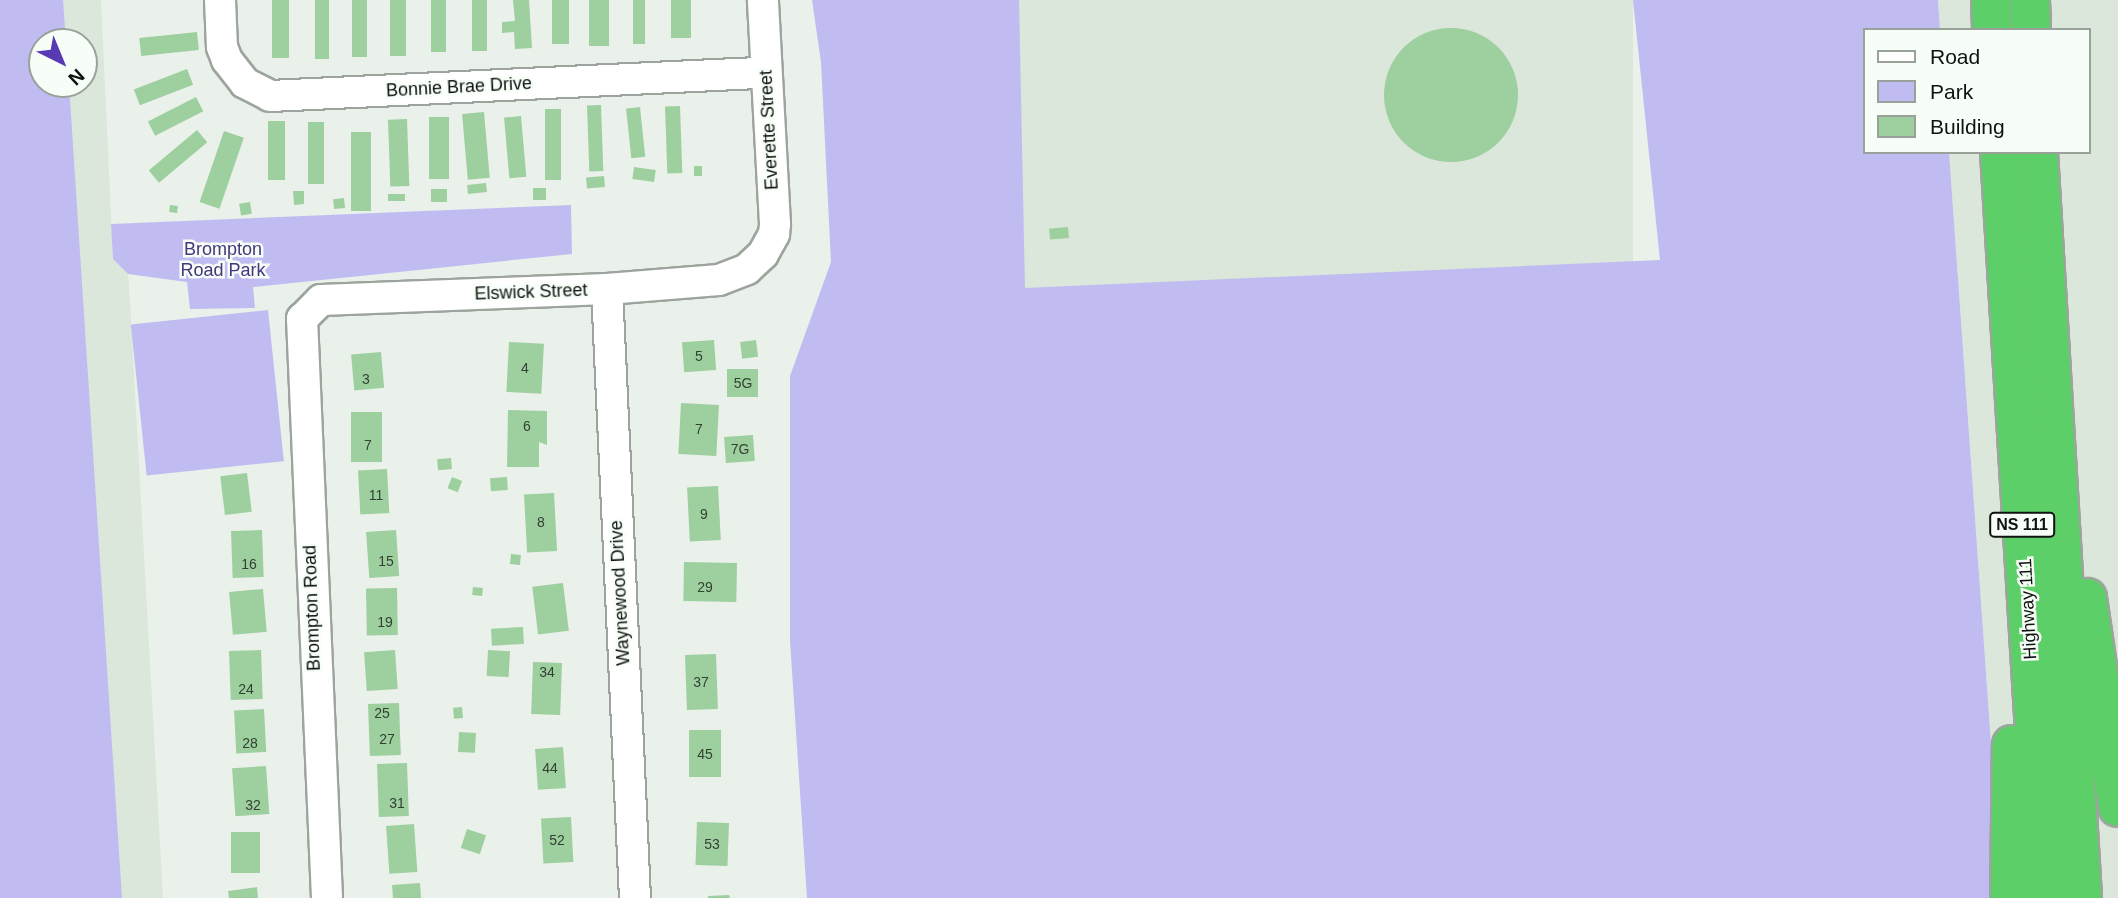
<!DOCTYPE html>
<style>
body{margin:0}
#map{position:relative;width:2118px;height:898px;overflow:hidden;background:#eaf1ea;font-family:Arial,sans-serif}
div>[style]{position:absolute}
.built>*{inset:0;background:#dae7da;transform-origin:0 0}
.green>*{inset:0;background:#c0bcf2;transform-origin:0 0}
.building>*{inset:0;background:#9ecf9f;transform-origin:0 0}
.round{border-radius:50%}
.roads{filter:drop-shadow(2px 0 #9da49d) drop-shadow(-2px 0 #9da49d) drop-shadow(0 2px #9da49d) drop-shadow(0 -2px #9da49d)}
.minor>*{height:30px;margin:-15px;padding:0 15px;transform-origin:15px;border-radius:15px;background:#fff}
.highway>*{height:38px;margin:-19px;padding:0 19px;transform-origin:19px;border-radius:19px;background:#5dcf68}
span{translate:-50% -50%;white-space:nowrap;text-align:center;line-height:1.15;-webkit-text-stroke:5px #f7fef7;paint-order:stroke}
.number-label{font-size:14px;color:#334133}
.number-label span{-webkit-text-stroke-width:0}
.shield-label span{padding:2px 5px;background:#f7fef7;border:2px solid;border-radius:5px;-webkit-text-stroke-width:0}
.shield-label{font-size:16px;color:#0f120f;font-weight:700}
.street-label{font-size:18px;color:#0f120f}
.park-label{font-size:18px;color:#44377d}
.legend{position:absolute;left:1863px;top:28px;width:228px;height:126px;box-sizing:border-box;background:#f7fef7;border:2px solid #9aa09a;margin:0;padding:9px 12px;list-style:none;font-size:21px;color:#0f120f}
.legend li{display:flex;align-items:center;gap:14px;height:35px}
.legend b{width:35px;border:2px solid #9aa09a}
.north{position:absolute;left:28px;top:28px;width:70px;height:70px;box-sizing:border-box;background:#f7fef7;border:2px solid #9aa09a;border-radius:50%;rotate:137deg;font-size:19px;font-weight:700;line-height:28px;text-align:center;color:#0f120f}
.north::after{content:'';display:block;margin:auto;width:24px;height:32px;background:#583bb3;clip-path:polygon(50% 0,100% 100%,50% 72%,0 100%)}
</style>
<div id="map">
<div class="built">
<i style="clip-path:polygon(evenodd,0 0,101px 0,113px 259px,128px 274px,130px 302px,163px 898px,0 898px,0 0,42px 42px,84px 42px,84px 84px,42px 84px,42px 42px)"></i>
<i style="left:1019px;top:0;width:614px;height:288px"></i>
<i style="clip-path:polygon(1938px 0,2118px 0,2118px 898px,2002px 898px,1949px 152px,2088px 152px,2088px 30px,1940px 30px)"></i>
</div>
<div class="green">
<i style="clip-path:polygon(0 0,63px 0,66px 42px,42px 42px,42px 84px,69px 84px,122px 898px,0 898px)"></i>
<i style="clip-path:polygon(812px 0,1019px 0,1025px 288px,1660px 260px,1633px 0,1938px 0,1940px 30px,1864px 30px,1864px 152px,1949px 152px,2002px 898px,807px 898px,790px 641px,790px 376px,831px 262px,821px 62px)"></i>
<i style="clip-path:polygon(571px 205px,572px 254px,253px 287px,255px 308px,190px 309px,187px 282px,128px 274px,113px 259px,111px 224px)"></i>
<i style="left:268px;top:310px;width:152px;height:138px;rotate:84deg"></i>
</div>
<div class="building">
<i style="left:272px;top:0;width:17px;height:58px"></i>
<i style="left:315px;top:0;width:14px;height:59px"></i>
<i style="left:352px;top:0;width:15px;height:57px"></i>
<i style="left:390px;top:0;width:16px;height:56px"></i>
<i style="left:431px;top:0;width:15px;height:52px"></i>
<i style="left:472px;top:0;width:15px;height:51px"></i>
<i style="clip-path:polygon(513px 0,529px 0,532px 48px,515px 49px,514px 32px,502px 33px,502px 22px,515px 21px)"></i>
<i style="left:552px;top:0;width:17px;height:44px"></i>
<i style="left:589px;top:0;width:20px;height:46px"></i>
<i style="left:633px;top:0;width:12px;height:44px"></i>
<i style="left:671px;top:0;width:20px;height:38px"></i>
<i class="round" style="left:1384px;top:28px;width:134px;height:134px"></i>
<i style="left:197px;top:32px;width:18px;height:58px;rotate:84deg"></i>
<i style="left:187px;top:69px;width:17px;height:57px;rotate:69deg"></i>
<i style="left:196px;top:97px;width:16px;height:54px;rotate:63deg"></i>
<i style="left:601px;top:105px;width:66px;height:14px;rotate:88deg"></i>
<i style="left:680px;top:106px;width:67px;height:15px;rotate:88deg"></i>
<i style="left:640px;top:107px;width:50px;height:14px;rotate:84deg"></i>
<i style="left:545px;top:109px;width:16px;height:71px"></i>
<i style="left:484px;top:112px;width:66px;height:22px;rotate:85deg"></i>
<i style="left:521px;top:116px;width:61px;height:17px;rotate:85deg"></i>
<i style="left:429px;top:117px;width:20px;height:62px"></i>
<i style="left:407px;top:119px;width:67px;height:19px;rotate:88deg"></i>
<i style="left:268px;top:121px;width:17px;height:59px"></i>
<i style="left:308px;top:122px;width:16px;height:62px"></i>
<i style="left:197px;top:130px;width:16px;height:63px;rotate:50deg"></i>
<i style="left:224px;top:131px;width:21px;height:75px;rotate:19deg"></i>
<i style="left:351px;top:132px;width:20px;height:79px"></i>
<i style="left:694px;top:166px;width:8px;height:10px"></i>
<i style="left:634px;top:167px;width:22px;height:12px;rotate:8deg"></i>
<i style="left:604px;top:176px;width:11px;height:18px;rotate:85deg"></i>
<i style="left:486px;top:183px;width:9px;height:19px;rotate:84deg"></i>
<i style="left:546px;top:188px;width:12px;height:13px;rotate:90deg"></i>
<i style="left:447px;top:189px;width:13px;height:16px;rotate:90deg"></i>
<i style="clip-path:polygon(293px 191px,304px 191px,304px 204px,294px 205px)"></i>
<i style="left:405px;top:194px;width:7px;height:17px;rotate:90deg"></i>
<i style="left:344px;top:198px;width:10px;height:11px;rotate:84deg"></i>
<i style="left:250px;top:202px;width:12px;height:11px;rotate:81deg"></i>
<i style="left:170px;top:205px;width:8px;height:7px;rotate:7deg"></i>
<i style="left:1068px;top:227px;width:11px;height:19px;rotate:85deg"></i>
<i style="left:714px;top:340px;width:30px;height:32px;rotate:86deg"></i>
<i style="left:756px;top:340px;width:17px;height:16px;rotate:83deg"></i>
<i style="left:509px;top:342px;width:35px;height:50px;rotate:3deg"></i>
<i style="left:381px;top:352px;width:36px;height:30px;rotate:85deg"></i>
<i style="left:727px;top:369px;width:31px;height:28px"></i>
<i style="left:681px;top:403px;width:38px;height:51px;rotate:3deg"></i>
<i style="clip-path:polygon(508px 410px,547px 411px,547px 445px,539px 442px,539px 467px,507px 467px)"></i>
<i style="left:382px;top:412px;width:50px;height:31px;rotate:90deg"></i>
<i style="left:753px;top:435px;width:26px;height:29px;rotate:86deg"></i>
<i style="left:451px;top:458px;width:11px;height:14px;rotate:85deg"></i>
<i style="left:387px;top:469px;width:44px;height:29px;rotate:87deg"></i>
<i style="left:247px;top:473px;width:39px;height:27px;rotate:83deg"></i>
<i style="left:452px;top:477px;width:11px;height:12px;rotate:22deg"></i>
<i style="left:507px;top:477px;width:13px;height:17px;rotate:86deg"></i>
<i style="left:718px;top:486px;width:54px;height:31px;rotate:87deg"></i>
<i style="left:554px;top:493px;width:58px;height:30px;rotate:87deg"></i>
<i style="left:262px;top:530px;width:47px;height:31px;rotate:88deg"></i>
<i style="left:396px;top:530px;width:46px;height:30px;rotate:86deg"></i>
<i style="left:511px;top:554px;width:10px;height:10px;rotate:6deg"></i>
<i style="left:684px;top:562px;width:53px;height:39px;rotate:1deg"></i>
<i style="left:563px;top:583px;width:48px;height:31px;rotate:83deg"></i>
<i style="left:473px;top:587px;width:10px;height:8px;rotate:6deg"></i>
<i style="left:397px;top:588px;width:47px;height:31px;rotate:89deg"></i>
<i style="left:263px;top:589px;width:43px;height:34px;rotate:85deg"></i>
<i style="left:523px;top:627px;width:17px;height:32px;rotate:87deg"></i>
<i style="left:261px;top:650px;width:49px;height:32px;rotate:88deg"></i>
<i style="left:395px;top:650px;width:39px;height:31px;rotate:86deg"></i>
<i style="left:488px;top:650px;width:22px;height:26px;rotate:3deg"></i>
<i style="left:716px;top:654px;width:55px;height:31px;rotate:88deg"></i>
<i style="left:533px;top:662px;width:29px;height:52px;rotate:2deg"></i>
<i style="left:399px;top:703px;width:52px;height:31px;rotate:88deg"></i>
<i style="left:462px;top:707px;width:11px;height:9px;rotate:85deg"></i>
<i style="left:264px;top:709px;width:43px;height:30px;rotate:87deg"></i>
<i style="left:721px;top:730px;width:47px;height:32px;rotate:90deg"></i>
<i style="left:459px;top:732px;width:17px;height:20px;rotate:3deg"></i>
<i style="left:563px;top:747px;width:41px;height:28px;rotate:86deg"></i>
<i style="left:407px;top:763px;width:53px;height:30px;rotate:88deg"></i>
<i style="left:266px;top:766px;width:48px;height:34px;rotate:86deg"></i>
<i style="left:571px;top:817px;width:45px;height:30px;rotate:87deg"></i>
<i style="left:697px;top:822px;width:32px;height:43px;rotate:2deg"></i>
<i style="left:414px;top:824px;width:48px;height:28px;rotate:86deg"></i>
<i style="left:467px;top:829px;width:20px;height:20px;rotate:18deg"></i>
<i style="left:231px;top:832px;width:29px;height:41px"></i>
<i style="left:420px;top:883px;width:15px;height:28px;rotate:86deg"></i>
<i style="clip-path:polygon(257px 887px,258px 898px,229px 898px,228px 891px)"></i>
<i style="clip-path:polygon(729px 895px,730px 898px,708px 898px,708px 896px)"></i>
</div>
<div class="roads">
<div class="minor">
<i style="left:220px;top:0;width:47px;rotate:87.6deg"></i>
<i style="left:222px;top:47px;width:14px;rotate:69deg"></i>
<i style="left:227px;top:60px;width:29px;rotate:52deg"></i>
<i style="left:245px;top:83px;width:28px;rotate:27deg"></i>
<i style="left:270px;top:96px;width:497px;rotate:-2.7deg"></i>
<i style="left:607px;top:289px;width:610px;rotate:87.37deg"></i>
<i style="left:327px;top:898px;width:580px;rotate:-92.47deg"></i>
<i style="left:302px;top:319px;width:27px;rotate:-45deg"></i>
<i style="left:321px;top:300px;width:286px;rotate:-2.2deg"></i>
<i style="left:607px;top:289px;width:112px;rotate:-4.6deg"></i>
<i style="left:719px;top:280px;width:30px;rotate:-21deg"></i>
<i style="left:747px;top:269px;width:22px;rotate:-43deg"></i>
<i style="left:763px;top:254px;width:23px;rotate:-61deg"></i>
<i style="left:774px;top:234px;width:10px;rotate:-84deg"></i>
<i style="left:775px;top:224px;width:224px;rotate:-93.1deg"></i>
</div>
<div class="highway">
<i style="left:1991px;top:0;width:30px;rotate:88deg"></i>
<i style="left:2030px;top:0;width:30px;rotate:88deg"></i>
<i style="left:2000px;top:152px;width:747px;rotate:86.55deg"></i>
<i style="left:2038px;top:152px;width:747px;rotate:86.62deg"></i>
<i style="left:2087px;top:598px;width:211px;rotate:81.6deg"></i>
<i style="left:2010px;top:898px;width:153px;rotate:-89.3deg"></i>
</div>
</div>
<div class="number-label">
<span style="left:699px;top:356px">5</span>
<span style="left:525px;top:368px">4</span>
<span style="left:366px;top:379px">3</span>
<span style="left:743px;top:383px">5G</span>
<span style="left:527px;top:426px">6</span>
<span style="left:699px;top:429px">7</span>
<span style="left:368px;top:445px">7</span>
<span style="left:740px;top:449px">7G</span>
<span style="left:376px;top:495px">11</span>
<span style="left:704px;top:514px">9</span>
<span style="left:541px;top:522px">8</span>
<span style="left:386px;top:561px">15</span>
<span style="left:249px;top:564px">16</span>
<span style="left:705px;top:587px">29</span>
<span style="left:385px;top:622px">19</span>
<span style="left:547px;top:672px">34</span>
<span style="left:701px;top:682px">37</span>
<span style="left:246px;top:689px">24</span>
<span style="left:382px;top:713px">25</span>
<span style="left:387px;top:739px">27</span>
<span style="left:250px;top:743px">28</span>
<span style="left:705px;top:754px">45</span>
<span style="left:550px;top:768px">44</span>
<span style="left:397px;top:803px">31</span>
<span style="left:253px;top:805px">32</span>
<span style="left:557px;top:840px">52</span>
<span style="left:712px;top:844px">53</span>
</div>
<div class="shield-label">
<span style="left:2022px;top:525px">NS 111</span>
</div>
<div class="street-label">
<span style="left:459px;top:87px;rotate:-3deg">Bonnie Brae Drive</span>
<span style="left:769px;top:130px;rotate:-93deg">Everette Street</span>
<span style="left:531px;top:292px;rotate:-2deg">Elswick Street</span>
<span style="left:620px;top:593px;rotate:-93deg">Waynewood Drive</span>
<span style="left:312px;top:608px;rotate:-92deg">Brompton Road</span>
<span style="left:2028px;top:609px;rotate:-93deg">Highway 111</span>
</div>
<div class="park-label">
<span style="left:223px;top:260px">Brompton<br>Road Park</span>
</div>
<ul class="legend">
<li><b style="height:9px;background:#fff"></b>Road</li>
<li><b style="height:19px;background:#c0bcf2"></b>Park</li>
<li><b style="height:19px;background:#9ecf9f"></b>Building</li>
</ul>
<div class="north">N</div>
</div>
